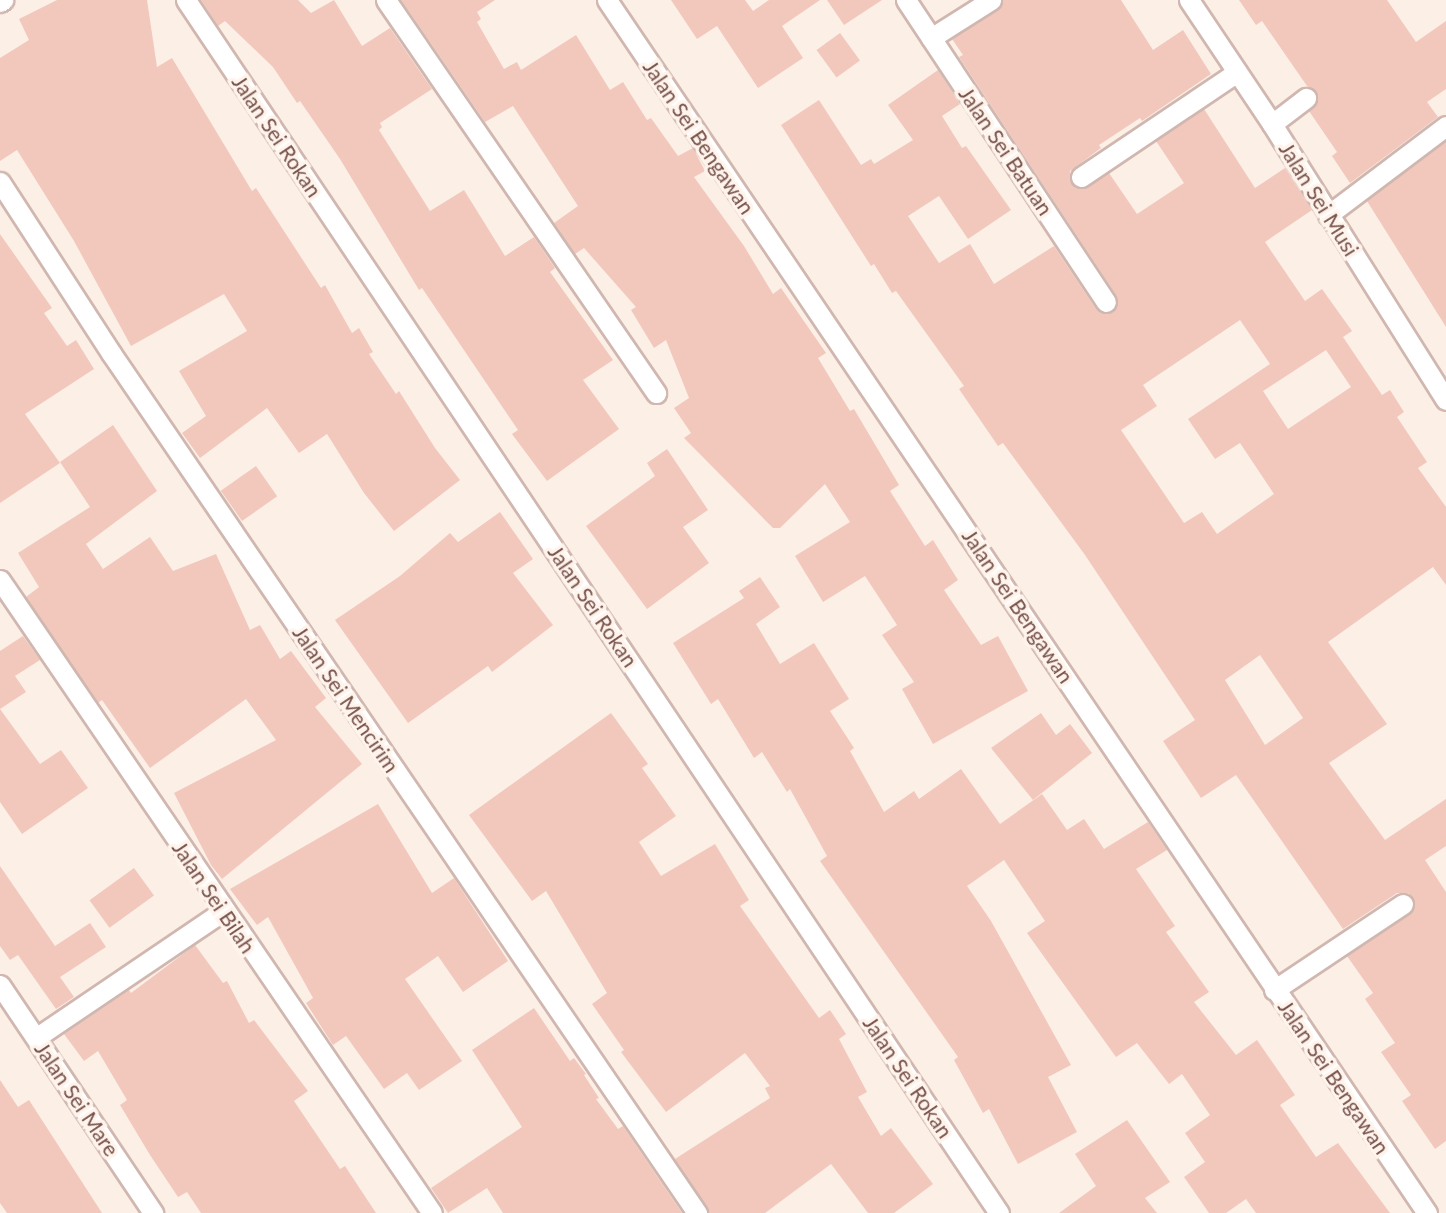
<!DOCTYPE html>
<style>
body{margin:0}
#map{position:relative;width:1446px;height:1213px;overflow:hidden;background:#fcefe6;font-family:Lato,sans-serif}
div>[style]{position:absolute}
.building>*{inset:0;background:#f2c8bd;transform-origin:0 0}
.roads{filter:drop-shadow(2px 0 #d0b7af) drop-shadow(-2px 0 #d0b7af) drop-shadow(0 2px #d0b7af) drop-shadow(0 -2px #d0b7af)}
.street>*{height:19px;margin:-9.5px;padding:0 9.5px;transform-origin:9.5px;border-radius:9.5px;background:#fff}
span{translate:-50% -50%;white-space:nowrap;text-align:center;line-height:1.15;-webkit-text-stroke:7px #fff4ec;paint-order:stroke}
.street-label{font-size:21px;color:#76514b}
</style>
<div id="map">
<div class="building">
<i style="clip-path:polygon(57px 0,147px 0,157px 67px,172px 58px,252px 191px,256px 188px,321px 288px,325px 285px,352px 333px,359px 328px,373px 352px,369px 354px,396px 394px,399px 391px,435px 448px,460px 480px,394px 531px,364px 493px,327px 434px,299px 453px,267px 408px,200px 458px,182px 433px,206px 416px,179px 371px,247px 331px,224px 294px,131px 346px,74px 241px,17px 150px,0 161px,0 58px,29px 40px,19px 19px)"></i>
<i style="clip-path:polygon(201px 0,298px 0,311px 13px,334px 0,362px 46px,390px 28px,432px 89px,380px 123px,382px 127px,379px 130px,430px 211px,464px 190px,505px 256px,534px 237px,555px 268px,550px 272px,613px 360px,583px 380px,619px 429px,547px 481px,512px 434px,518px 430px,422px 288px,419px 290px,340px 159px,300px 101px,297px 103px,273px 67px,225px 21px,218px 26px)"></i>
<i style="clip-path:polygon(401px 0,495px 0,477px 12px,481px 19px,477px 22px,504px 69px,517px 62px,521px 70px,576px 35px,610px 90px,623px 82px,647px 120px,651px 118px,678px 156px,693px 148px,705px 171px,694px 177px,744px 246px,773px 294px,781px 288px,826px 353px,818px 358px,850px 411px,854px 409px,899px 485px,890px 491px,925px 546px,933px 540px,958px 580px,944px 590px,981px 645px,998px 636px,1028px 691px,933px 744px,902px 689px,914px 682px,882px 635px,897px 625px,865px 576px,823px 602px,795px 556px,850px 522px,825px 484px,780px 528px,773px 528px,684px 438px,691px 433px,674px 408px,689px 398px,666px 340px,654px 348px,631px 310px,636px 307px,584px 248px,575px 254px,554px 223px,578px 206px,513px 106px,485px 122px)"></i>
<i style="clip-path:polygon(671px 0,745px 0,753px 11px,769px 0,820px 0,782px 26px,803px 58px,758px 88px,717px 26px,697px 39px)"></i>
<i style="clip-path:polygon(827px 0,882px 0,844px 25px)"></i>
<i style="clip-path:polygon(evenodd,1003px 0,1121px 0,1153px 50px,1183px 30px,1211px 74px,1142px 121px,1140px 118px,1099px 145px,1101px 148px,1070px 171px,1071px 183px,1083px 189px,1109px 173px,1137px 214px,1184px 183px,1156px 141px,1204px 109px,1255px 188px,1285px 168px,1312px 210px,1265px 242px,1305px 301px,1322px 289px,1352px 331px,1343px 337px,1382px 395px,1390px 390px,1404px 412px,1397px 417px,1427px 462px,1418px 468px,1446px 507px,1446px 585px,1433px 567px,1328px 642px,1387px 724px,1329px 763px,1385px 840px,1446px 799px,1446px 846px,1425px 860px,1446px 892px,1446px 1141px,1435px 1149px,1402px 1101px,1411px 1095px,1381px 1052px,1395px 1043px,1365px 999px,1373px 993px,1347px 956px,1410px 914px,1414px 909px,1413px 898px,1408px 893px,1397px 893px,1343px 929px,1236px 775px,1201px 798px,1163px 741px,1195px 720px,1085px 555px,1003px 443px,998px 446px,959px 389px,964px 386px,896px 291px,892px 293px,874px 264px,871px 266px,781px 125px,819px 100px,861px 165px,871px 159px,874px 164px,913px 140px,888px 105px,938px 70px,960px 104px,942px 116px,962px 148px,966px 146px,1011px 210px,968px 239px,939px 196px,908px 216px,939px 263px,970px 244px,994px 284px,1054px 246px,1096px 309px,1101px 313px,1112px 313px,1117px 307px,1116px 295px,959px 57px,963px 55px,952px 39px,998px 10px,1003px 0,1240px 320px,1270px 364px,1188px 419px,1215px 459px,1240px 443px,1274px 494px,1217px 534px,1202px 512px,1184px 523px,1121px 430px,1157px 406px,1143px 385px,1240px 320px,1003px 0,1326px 350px,1351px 387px,1288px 429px,1263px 391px,1326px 350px,1003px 0,1260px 655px,1303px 718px,1265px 745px,1225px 680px,1260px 655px)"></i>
<i style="clip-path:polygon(1239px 0,1387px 0,1416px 42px,1446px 21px,1446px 89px,1427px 102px,1438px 117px,1350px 183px,1332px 156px,1337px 152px,1309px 111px,1317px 102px,1316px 91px,1307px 86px,1262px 21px,1256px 25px)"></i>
<i style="left:840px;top:33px;width:34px;height:29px;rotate:54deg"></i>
<i style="clip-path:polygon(1446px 141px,1446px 327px,1367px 201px)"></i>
<i style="clip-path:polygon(0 234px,52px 308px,44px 313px,67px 346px,76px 340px,94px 369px,25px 414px,60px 463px,0 503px)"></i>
<i style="clip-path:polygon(113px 425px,157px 491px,86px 544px,103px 569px,150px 537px,173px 571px,216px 554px,250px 630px,260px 625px,280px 659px,291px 651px,326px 698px,315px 707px,362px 764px,222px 879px,211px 865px,174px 793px,276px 740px,246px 699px,150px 768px,102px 700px,98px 703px,26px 597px,39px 587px,18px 553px,90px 507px,60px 462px)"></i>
<i style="clip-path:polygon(667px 449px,708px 510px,683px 527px,709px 563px,647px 609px,586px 526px,655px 476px,647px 463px)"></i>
<i style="left:256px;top:466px;width:37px;height:43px;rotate:55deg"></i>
<i style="clip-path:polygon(500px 512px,533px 559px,513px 573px,553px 625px,492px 672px,488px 666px,408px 723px,335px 620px,400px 576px,450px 533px,458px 542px)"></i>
<i style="clip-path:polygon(760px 577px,780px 607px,756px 624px,780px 664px,814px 643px,849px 699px,830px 711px,854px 748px,850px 751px,884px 812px,914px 791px,919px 799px,961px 769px,1000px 824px,1042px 794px,1067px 830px,1084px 819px,1104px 849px,1148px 822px,1167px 850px,1136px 869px,1175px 926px,1166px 932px,1209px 992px,1194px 1002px,1236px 1055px,1257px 1040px,1295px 1095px,1280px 1105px,1316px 1157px,1338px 1143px,1390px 1213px,1256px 1213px,1246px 1199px,1226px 1213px,1209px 1213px,1184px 1177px,1205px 1162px,1185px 1133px,1210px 1115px,1182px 1074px,1169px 1084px,1137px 1043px,1116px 1057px,1027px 933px,1045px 921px,1004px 860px,967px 886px,991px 921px,1071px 1065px,1048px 1077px,1077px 1132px,1018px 1164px,989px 1109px,983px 1113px,954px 1060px,958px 1057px,820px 861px,827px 856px,790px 789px,787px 792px,762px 752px,754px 758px,718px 699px,711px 704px,673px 643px,744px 598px,739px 591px)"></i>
<i style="clip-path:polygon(23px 636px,40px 660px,15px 676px,26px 692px,0 709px,40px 764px,61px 750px,88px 788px,22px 834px,0 802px,0 651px)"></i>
<i style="clip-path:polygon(611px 713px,648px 764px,642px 768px,676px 816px,639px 842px,661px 876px,715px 844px,749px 900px,740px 906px,819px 1018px,830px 1010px,846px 1034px,839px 1039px,867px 1092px,858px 1097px,881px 1136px,891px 1128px,933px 1184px,894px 1213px,868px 1213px,831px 1164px,765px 1213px,709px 1213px,675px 1159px,770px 1098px,765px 1088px,770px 1086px,745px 1053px,666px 1112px,621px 1052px,624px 1050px,592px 1004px,607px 993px,546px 891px,532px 901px,469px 815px)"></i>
<i style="clip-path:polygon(1041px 713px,1056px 735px,1070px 724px,1092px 753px,1033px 800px,991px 748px)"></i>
<i style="clip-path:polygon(378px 804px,432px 893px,454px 878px,508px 961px,463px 992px,438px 956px,405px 979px,462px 1061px,419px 1090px,407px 1073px,384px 1089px,346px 1036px,333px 1045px,306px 1003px,313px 998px,268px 917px,257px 925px,230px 889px)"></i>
<i style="clip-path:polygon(0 866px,55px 946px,90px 923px,106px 947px,60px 977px,74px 997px,56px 1009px,18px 955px,10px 960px,0 946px)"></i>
<i style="left:134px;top:868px;width:34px;height:55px;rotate:54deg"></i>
<i style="clip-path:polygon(195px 945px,223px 983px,227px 981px,249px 1023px,254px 1020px,308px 1091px,294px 1101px,340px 1169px,345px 1166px,376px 1213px,201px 1213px,187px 1192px,178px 1197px,150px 1155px,120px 1105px,127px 1100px,98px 1051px,84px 1061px,64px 1034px,129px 990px,131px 993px)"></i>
<i style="clip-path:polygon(534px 1008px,570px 1061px,574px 1058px,586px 1074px,584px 1075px,599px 1098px,596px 1099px,618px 1129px,623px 1126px,682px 1213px,503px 1213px,487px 1188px,448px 1213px,431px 1188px,522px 1127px,472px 1050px)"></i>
<i style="clip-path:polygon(0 1080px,18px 1107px,29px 1100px,102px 1213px,7px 1213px,0 1203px)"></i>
<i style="clip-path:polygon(1127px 1120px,1170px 1182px,1145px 1198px,1157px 1213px,1059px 1213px,1096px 1186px,1075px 1154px)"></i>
</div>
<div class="roads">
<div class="street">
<i style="left:186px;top:0;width:1460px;rotate:56.17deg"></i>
<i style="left:386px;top:0;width:477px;rotate:55.5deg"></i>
<i style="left:607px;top:0;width:1464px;rotate:55.94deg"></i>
<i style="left:906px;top:0;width:362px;rotate:56.5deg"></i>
<i style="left:1189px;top:0;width:149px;rotate:56.2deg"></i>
<i style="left:1272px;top:124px;width:326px;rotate:57.8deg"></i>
<i style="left:0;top:2px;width:4px;rotate:-34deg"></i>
<i style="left:931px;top:38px;width:71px;rotate:-32.3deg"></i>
<i style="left:1272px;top:124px;width:43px;rotate:-37.4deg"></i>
<i style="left:1081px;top:177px;width:188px;rotate:-33.9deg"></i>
<i style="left:0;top:182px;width:204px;rotate:57deg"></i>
<i style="left:111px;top:353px;width:1041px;rotate:55.73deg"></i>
<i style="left:1328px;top:215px;width:148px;rotate:-37deg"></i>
<i style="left:0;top:580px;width:766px;rotate:55.69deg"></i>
<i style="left:0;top:985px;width:275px;rotate:56.1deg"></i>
<i style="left:1274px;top:990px;width:155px;rotate:-33.7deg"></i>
<i style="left:37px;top:1037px;width:225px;rotate:-34.1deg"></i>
</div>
</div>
<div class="street-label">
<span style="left:277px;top:136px;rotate:56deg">Jalan Sei Rokan</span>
<span style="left:699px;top:137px;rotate:56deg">Jalan Sei Bengawan</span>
<span style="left:1006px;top:151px;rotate:56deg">Jalan Sei Batuan</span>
<span style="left:1319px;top:199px;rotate:58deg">Jalan Sei Musi</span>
<span style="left:593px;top:606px;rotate:56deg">Jalan Sei Rokan</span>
<span style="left:1018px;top:606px;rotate:56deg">Jalan Sei Bengawan</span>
<span style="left:346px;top:699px;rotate:56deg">Jalan Sei Mencirim</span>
<span style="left:214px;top:897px;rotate:56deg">Jalan Sei Bilah</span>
<span style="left:908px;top:1077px;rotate:56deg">Jalan Sei Rokan</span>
<span style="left:1334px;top:1077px;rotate:56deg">Jalan Sei Bengawan</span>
<span style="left:77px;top:1099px;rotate:56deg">Jalan Sei Mare</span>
</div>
</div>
